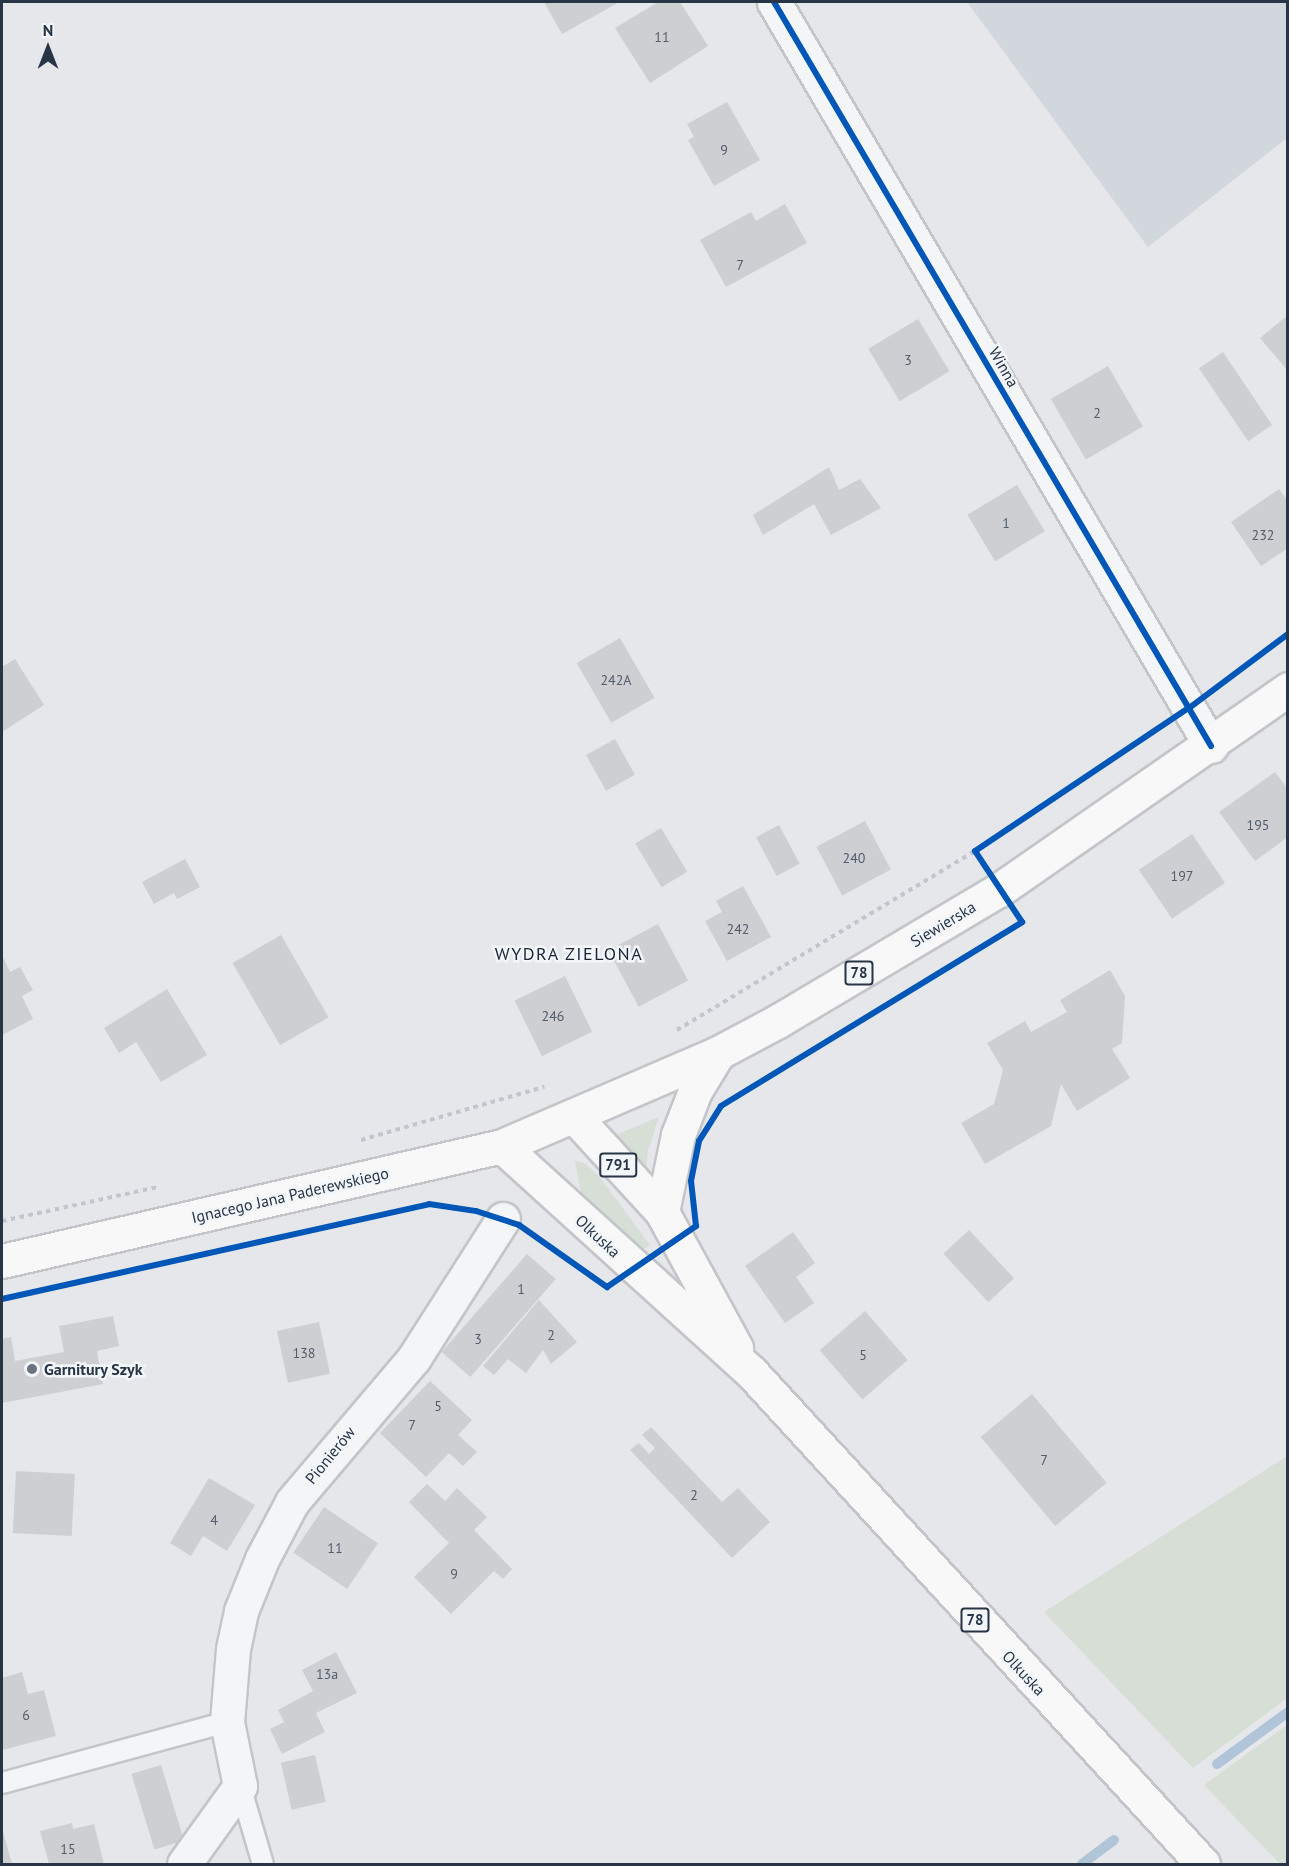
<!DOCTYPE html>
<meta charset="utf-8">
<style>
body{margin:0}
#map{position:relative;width:1289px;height:1866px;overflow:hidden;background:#e5e7ea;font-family:"PT Sans",sans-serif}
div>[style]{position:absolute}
.built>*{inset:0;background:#d2d7de}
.green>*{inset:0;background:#d6ded5}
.stream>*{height:10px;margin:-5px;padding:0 5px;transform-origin:5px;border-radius:5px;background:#b0c5d8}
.building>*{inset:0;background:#cdcfd3;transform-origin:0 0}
.path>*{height:4px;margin-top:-2px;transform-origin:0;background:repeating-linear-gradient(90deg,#c2c5cb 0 4.5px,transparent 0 9px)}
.roads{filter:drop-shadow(2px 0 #c3c5c8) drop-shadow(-2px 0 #c3c5c8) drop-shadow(0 2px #c3c5c8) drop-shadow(0 -2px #c3c5c8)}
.lane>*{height:20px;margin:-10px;padding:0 10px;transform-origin:10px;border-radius:10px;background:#f4f5f7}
.street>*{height:33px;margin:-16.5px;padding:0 16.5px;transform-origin:16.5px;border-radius:16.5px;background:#f4f5f7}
.secondary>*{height:33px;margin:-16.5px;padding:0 16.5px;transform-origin:16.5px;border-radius:16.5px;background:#f8f8f8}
.primary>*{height:33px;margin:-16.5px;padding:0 16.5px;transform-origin:16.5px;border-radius:16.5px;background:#f8f8f8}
.cycleway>*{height:6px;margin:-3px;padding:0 3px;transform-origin:3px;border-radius:3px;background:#0057b8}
.dots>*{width:16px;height:16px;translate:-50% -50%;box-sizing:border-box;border:3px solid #f3f6f9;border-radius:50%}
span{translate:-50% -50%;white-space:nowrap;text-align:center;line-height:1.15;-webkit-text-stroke:5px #f3f6f9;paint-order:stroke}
.number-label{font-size:14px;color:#525c6b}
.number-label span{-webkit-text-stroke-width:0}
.shield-label span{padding:2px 4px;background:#f3f6f9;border:2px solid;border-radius:4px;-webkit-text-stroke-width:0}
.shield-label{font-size:15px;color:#283547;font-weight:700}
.street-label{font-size:16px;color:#283547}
.poi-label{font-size:16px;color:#283547;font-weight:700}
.left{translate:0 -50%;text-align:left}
.neighbourhood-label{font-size:18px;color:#1a2638;letter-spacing:1.5px}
.frame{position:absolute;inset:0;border:3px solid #283547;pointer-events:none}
.north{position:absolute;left:18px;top:18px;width:60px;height:60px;-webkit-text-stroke:4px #f3f6f9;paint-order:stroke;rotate:0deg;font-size:16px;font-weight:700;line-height:24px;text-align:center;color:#283547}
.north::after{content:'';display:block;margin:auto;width:21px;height:27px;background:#283547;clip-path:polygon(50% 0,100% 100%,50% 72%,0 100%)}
</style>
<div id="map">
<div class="built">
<i style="clip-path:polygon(967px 2px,1287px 2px,1287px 138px,1148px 247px)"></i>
</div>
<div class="green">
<i style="clip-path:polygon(659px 1117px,648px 1150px,645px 1181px,613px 1136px)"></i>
<i style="clip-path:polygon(575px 1161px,584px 1163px,598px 1175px,650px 1245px,641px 1251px,597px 1210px,581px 1192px)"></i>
<i style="clip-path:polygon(1287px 1456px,1287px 1698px,1193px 1768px,1044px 1612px)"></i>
<i style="clip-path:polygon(1287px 1725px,1287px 1864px,1280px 1864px,1204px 1785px)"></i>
</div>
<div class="stream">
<i style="left:1217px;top:1764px;width:88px;rotate:-36.2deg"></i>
<i style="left:1082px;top:1864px;width:40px;rotate:-37deg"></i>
</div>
<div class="building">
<i style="clip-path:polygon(544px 2px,615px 2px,616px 4px,562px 34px)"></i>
<i style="clip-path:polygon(658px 2px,680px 2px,708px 46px,650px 83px,615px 28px)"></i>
<i style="clip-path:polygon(727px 102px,760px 160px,714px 186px,688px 140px,694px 137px,687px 124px)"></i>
<i style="clip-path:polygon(785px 204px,807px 243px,726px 287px,700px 240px,751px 212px,756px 221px)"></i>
<i style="clip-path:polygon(1288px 315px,1288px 371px,1260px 338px)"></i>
<i style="left:918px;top:319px;width:61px;height:58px;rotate:59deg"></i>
<i style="left:1223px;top:352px;width:88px;height:29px;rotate:56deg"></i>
<i style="left:1108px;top:366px;width:70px;height:66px;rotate:60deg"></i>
<i style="clip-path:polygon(829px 467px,839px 490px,860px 479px,881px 508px,831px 535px,814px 504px,763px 535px,753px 515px)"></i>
<i style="left:1017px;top:485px;width:54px;height:58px;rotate:59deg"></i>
<i style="clip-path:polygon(1279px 489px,1288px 501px,1288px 548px,1261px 566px,1231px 522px)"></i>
<i style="left:620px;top:638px;width:69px;height:50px;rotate:60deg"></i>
<i style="clip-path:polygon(15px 659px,44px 705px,2px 732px,2px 667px)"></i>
<i style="left:615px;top:739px;width:41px;height:33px;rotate:61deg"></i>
<i style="clip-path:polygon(1275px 772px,1288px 789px,1288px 837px,1255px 861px,1219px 812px)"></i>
<i style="left:865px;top:821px;width:55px;height:55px;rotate:62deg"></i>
<i style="left:779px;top:825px;width:44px;height:26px;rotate:62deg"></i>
<i style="left:661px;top:828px;width:51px;height:30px;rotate:59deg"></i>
<i style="left:1192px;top:834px;width:59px;height:64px;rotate:56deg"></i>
<i style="clip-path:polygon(185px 859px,200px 887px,177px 899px,174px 893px,154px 904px,142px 882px)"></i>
<i style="clip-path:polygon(743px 886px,771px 937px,727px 961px,705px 921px,722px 912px,716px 901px)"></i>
<i style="left:658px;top:924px;width:64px;height:56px;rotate:62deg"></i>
<i style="left:281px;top:935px;width:95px;height:56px;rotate:60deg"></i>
<i style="clip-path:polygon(2px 955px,10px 972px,20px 967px,33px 990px,22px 996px,33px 1019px,2px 1035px)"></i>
<i style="clip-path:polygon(1110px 970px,1125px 996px,1122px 1043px,1112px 1049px,1130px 1078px,1077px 1111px,1061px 1084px,1051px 1126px,985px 1164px,961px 1123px,994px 1104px,1003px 1070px,987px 1043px,1025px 1021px,1031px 1032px,1067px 1012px,1060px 1000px)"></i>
<i style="left:565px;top:976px;width:62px;height:56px;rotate:64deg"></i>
<i style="clip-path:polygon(167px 989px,207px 1055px,161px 1082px,136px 1042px,119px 1053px,104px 1028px)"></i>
<i style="left:969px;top:1230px;width:66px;height:35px;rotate:47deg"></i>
<i style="clip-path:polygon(793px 1232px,815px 1263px,796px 1277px,814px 1303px,785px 1323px,745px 1266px)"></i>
<i style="left:527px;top:1254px;width:38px;height:130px;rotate:41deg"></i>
<i style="clip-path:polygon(539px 1300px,577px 1342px,551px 1364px,543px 1350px,526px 1373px,508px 1359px,494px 1375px,483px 1366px)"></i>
<i style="left:865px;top:1311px;width:65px;height:60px;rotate:49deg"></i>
<i style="clip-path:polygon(113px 1316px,119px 1346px,97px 1351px,103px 1384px,2px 1403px,2px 1339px,11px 1337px,15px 1361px,64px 1352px,59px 1326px)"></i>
<i style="left:319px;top:1322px;width:53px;height:43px;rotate:78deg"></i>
<i style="clip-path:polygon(430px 1381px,472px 1420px,458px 1435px,477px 1452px,463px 1466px,449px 1453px,426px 1477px,380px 1433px)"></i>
<i style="left:1032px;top:1394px;width:116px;height:67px;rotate:50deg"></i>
<i style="clip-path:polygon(651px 1427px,722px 1502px,738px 1488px,770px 1522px,732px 1558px,630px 1450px,639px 1443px,649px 1454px,655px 1448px,642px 1435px)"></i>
<i style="left:16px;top:1471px;width:59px;height:62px;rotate:3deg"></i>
<i style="clip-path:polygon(209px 1478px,255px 1505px,227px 1551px,203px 1536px,191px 1556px,170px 1543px)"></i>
<i style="clip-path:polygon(427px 1484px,445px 1501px,457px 1488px,487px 1517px,474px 1530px,512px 1569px,503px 1579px,494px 1571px,451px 1614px,414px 1577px,449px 1543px,409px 1502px)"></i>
<i style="left:324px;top:1507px;width:65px;height:55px;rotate:34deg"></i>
<i style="clip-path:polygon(336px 1652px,357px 1693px,316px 1713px,325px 1732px,282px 1754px,270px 1729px,284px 1722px,278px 1710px,313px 1691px,302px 1670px)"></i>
<i style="clip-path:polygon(22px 1672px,28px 1694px,44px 1690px,56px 1736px,2px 1750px,2px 1678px)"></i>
<i style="left:315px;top:1755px;width:48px;height:35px;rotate:77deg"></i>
<i style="left:161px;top:1765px;width:79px;height:31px;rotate:73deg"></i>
<i style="clip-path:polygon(72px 1823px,73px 1829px,94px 1824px,104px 1864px,49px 1864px,40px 1831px)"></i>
<i style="clip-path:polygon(2px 1828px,12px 1864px,2px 1864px)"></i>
</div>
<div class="path">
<i style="left:677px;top:1030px;width:348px;rotate:-31deg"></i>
<i style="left:361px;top:1140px;width:191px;rotate:-16.2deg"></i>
<i style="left:2px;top:1221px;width:160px;rotate:-12.3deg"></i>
</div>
<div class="roads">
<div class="lane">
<i style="left:2px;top:1783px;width:233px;rotate:-15.2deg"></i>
<i style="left:240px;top:1786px;width:81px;rotate:73.6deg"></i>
</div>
<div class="street">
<i style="left:774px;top:2px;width:863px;rotate:59.57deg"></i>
<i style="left:184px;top:1864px;width:96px;rotate:-54.3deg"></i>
<i style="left:240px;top:1786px;width:65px;rotate:-101.5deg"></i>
<i style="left:227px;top:1722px;width:73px;rotate:-85.3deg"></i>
<i style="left:233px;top:1649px;width:39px;rotate:-78deg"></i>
<i style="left:241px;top:1611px;width:56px;rotate:-68deg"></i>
<i style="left:262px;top:1559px;width:64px;rotate:-62.2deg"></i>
<i style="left:292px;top:1502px;width:189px;rotate:-49.7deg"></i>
<i style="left:414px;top:1358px;width:165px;rotate:-57.4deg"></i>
</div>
<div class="secondary">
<i style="left:2px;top:1261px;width:513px;rotate:-12.95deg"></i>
</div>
<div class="primary">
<i style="left:575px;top:1117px;width:129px;rotate:47.5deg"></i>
<i style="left:662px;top:1212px;width:155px;rotate:61.4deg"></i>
<i style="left:662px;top:1212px;width:79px;rotate:-78.3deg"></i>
<i style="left:678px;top:1135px;width:47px;rotate:-68.9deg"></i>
<i style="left:695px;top:1091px;width:44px;rotate:-58.8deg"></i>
<i style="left:1203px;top:1864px;width:668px;rotate:-132.57deg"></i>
<i style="left:751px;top:1372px;width:336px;rotate:-137.8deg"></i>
<i style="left:502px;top:1146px;width:235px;rotate:-23.3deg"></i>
<i style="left:718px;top:1053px;width:68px;rotate:-28.1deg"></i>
<i style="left:778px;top:1021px;width:257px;rotate:-30.7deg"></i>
<i style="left:999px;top:890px;width:352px;rotate:-34.8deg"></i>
</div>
</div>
<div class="cycleway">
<i style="left:774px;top:2px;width:863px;rotate:59.57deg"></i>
<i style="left:2px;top:1299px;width:437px;rotate:-12.5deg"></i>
<i style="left:429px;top:1204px;width:48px;rotate:8.5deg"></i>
<i style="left:476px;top:1211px;width:45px;rotate:18deg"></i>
<i style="left:519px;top:1225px;width:108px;rotate:35.2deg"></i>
<i style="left:607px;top:1287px;width:108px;rotate:-34.4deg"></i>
<i style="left:696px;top:1226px;width:45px;rotate:-96.3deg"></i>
<i style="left:691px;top:1181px;width:41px;rotate:-78.7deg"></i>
<i style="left:699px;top:1141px;width:41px;rotate:-57.8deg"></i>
<i style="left:721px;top:1106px;width:353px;rotate:-31.4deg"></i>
<i style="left:1022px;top:922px;width:85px;rotate:-123.5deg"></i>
<i style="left:975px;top:851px;width:257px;rotate:-33.8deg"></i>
<i style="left:1189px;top:708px;width:124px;rotate:-36.8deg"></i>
</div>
<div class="dots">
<i style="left:32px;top:1369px;background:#6a7380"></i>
</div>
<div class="number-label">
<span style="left:662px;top:37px">11</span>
<span style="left:724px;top:150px">9</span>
<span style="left:740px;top:265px">7</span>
<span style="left:908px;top:360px">3</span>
<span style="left:1097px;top:413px">2</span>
<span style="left:1006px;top:523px">1</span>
<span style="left:1263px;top:535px">232</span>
<span style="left:616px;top:680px">242A</span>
<span style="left:1258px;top:825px">195</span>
<span style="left:854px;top:858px">240</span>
<span style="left:1182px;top:876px">197</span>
<span style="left:738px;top:929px">242</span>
<span style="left:553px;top:1016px">246</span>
<span style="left:521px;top:1289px">1</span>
<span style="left:551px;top:1335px">2</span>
<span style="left:478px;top:1339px">3</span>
<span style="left:304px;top:1353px">138</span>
<span style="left:863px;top:1355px">5</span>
<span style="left:438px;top:1406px">5</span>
<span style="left:412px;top:1425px">7</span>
<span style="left:1044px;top:1460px">7</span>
<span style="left:694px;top:1495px">2</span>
<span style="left:214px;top:1520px">4</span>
<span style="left:335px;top:1548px">11</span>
<span style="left:454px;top:1574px">9</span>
<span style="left:327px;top:1674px">13a</span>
<span style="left:26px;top:1715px">6</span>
<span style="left:68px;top:1849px">15</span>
</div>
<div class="shield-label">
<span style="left:859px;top:973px">78</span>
<span style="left:618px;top:1165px">791</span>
<span style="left:975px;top:1620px">78</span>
</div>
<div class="street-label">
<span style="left:1004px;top:367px;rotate:60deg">Winna</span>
<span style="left:943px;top:924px;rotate:-31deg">Siewierska</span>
<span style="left:290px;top:1195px;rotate:-13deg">Ignacego Jana Paderewskiego</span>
<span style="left:598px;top:1236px;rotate:43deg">Olkuska</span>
<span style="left:330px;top:1455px;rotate:-51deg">Pionierów</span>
<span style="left:1024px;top:1673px;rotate:47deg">Olkuska</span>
</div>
<div class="poi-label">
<span class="left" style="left:44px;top:1369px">Garnitury Szyk</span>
</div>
<div class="neighbourhood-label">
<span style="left:569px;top:954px">WYDRA ZIELONA</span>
</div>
<div class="frame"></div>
<div class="north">N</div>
</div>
